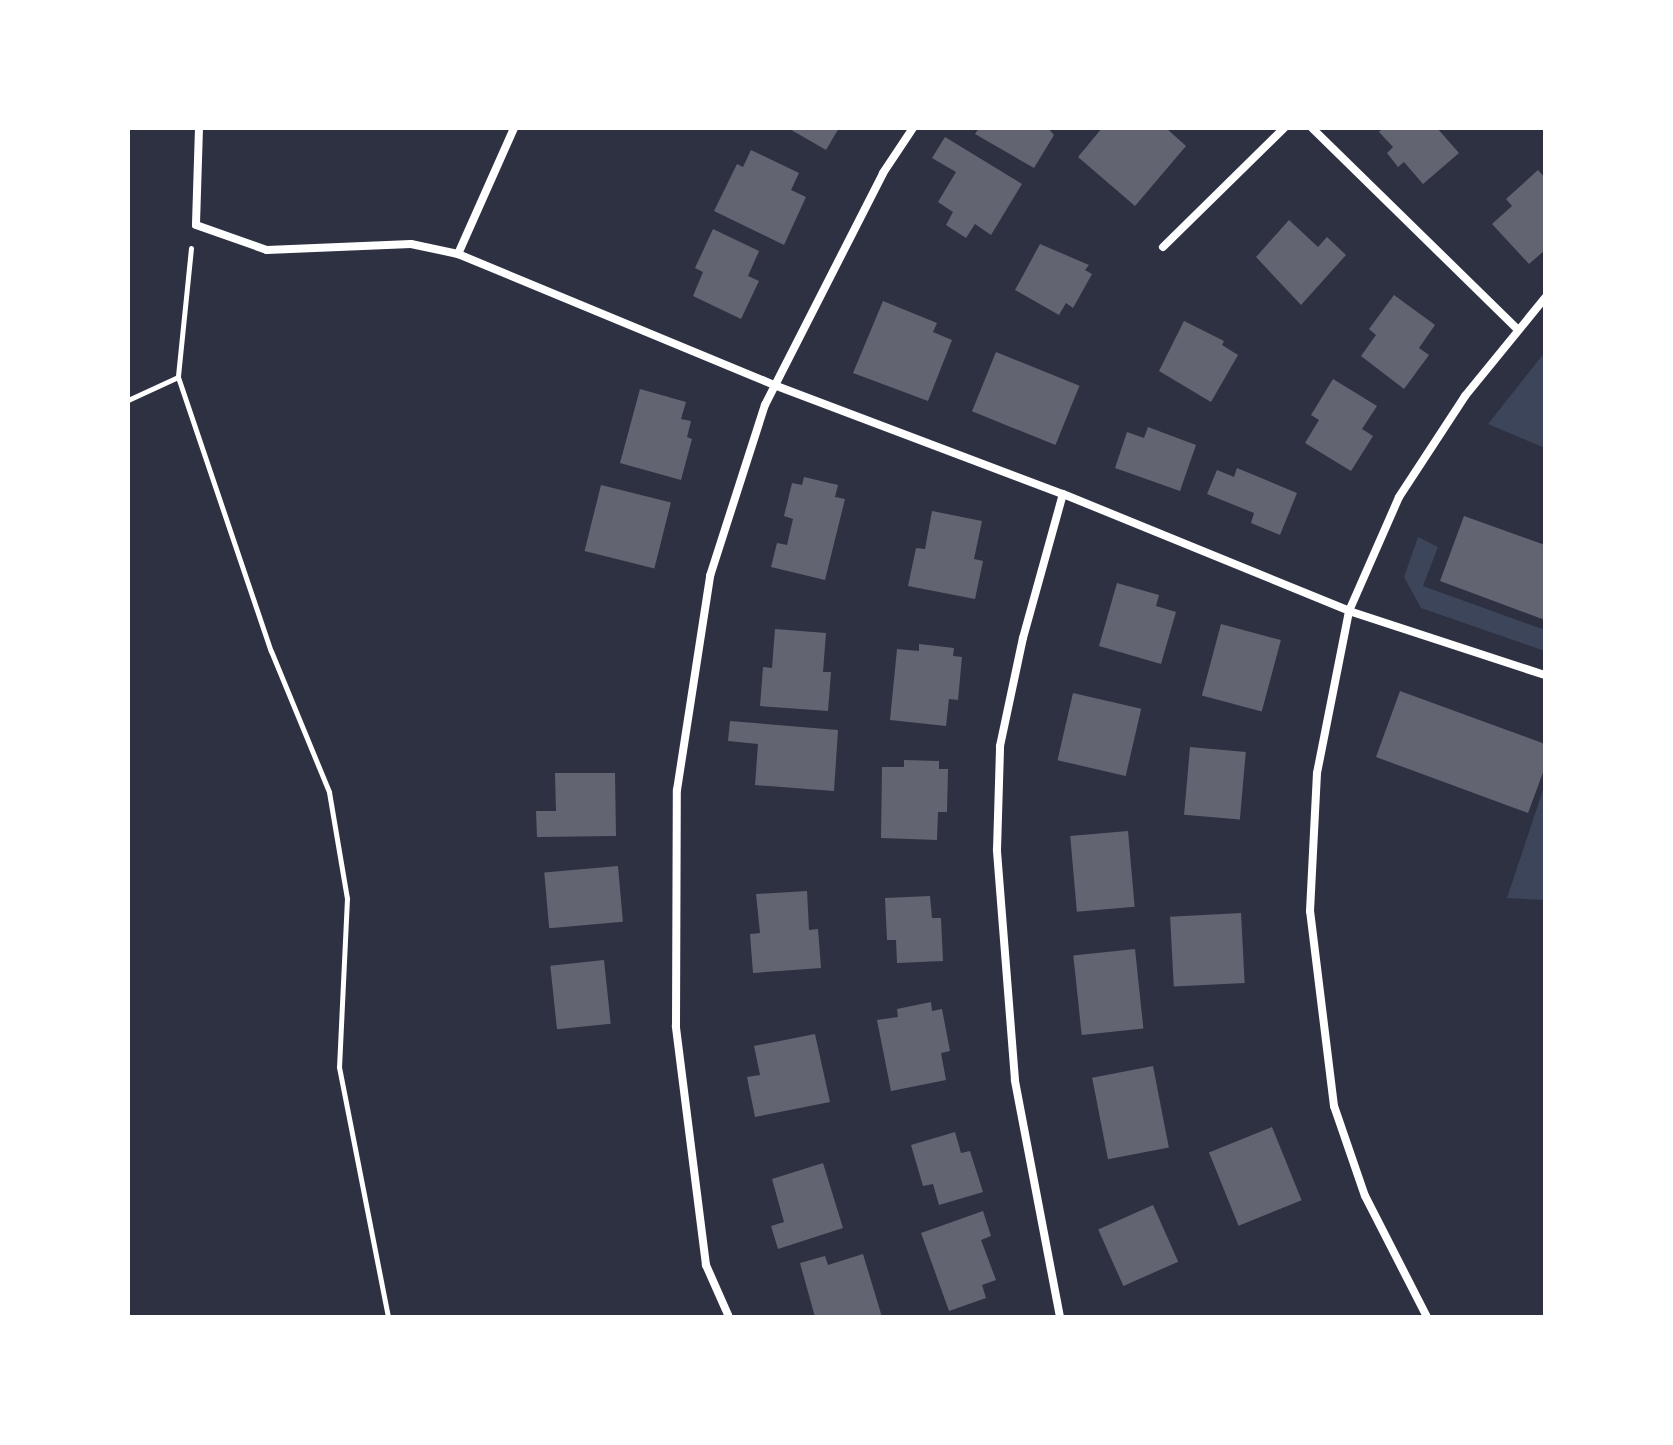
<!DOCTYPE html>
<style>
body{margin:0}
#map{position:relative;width:1673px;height:1445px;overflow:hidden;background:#2d3142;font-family:Roboto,sans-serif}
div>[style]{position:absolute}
.green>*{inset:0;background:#3c4559}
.building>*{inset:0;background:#626471;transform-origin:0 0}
.path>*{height:5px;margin:-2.5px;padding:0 2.5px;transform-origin:2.5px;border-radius:2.5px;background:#fff}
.minor>*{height:8px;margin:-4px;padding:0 4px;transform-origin:4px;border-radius:4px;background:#fff}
span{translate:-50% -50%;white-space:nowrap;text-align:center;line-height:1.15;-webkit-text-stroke:8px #fff;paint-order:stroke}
.frame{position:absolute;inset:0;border:130px solid #fff;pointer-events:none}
</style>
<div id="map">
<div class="green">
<i style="clip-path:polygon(1545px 352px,1545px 448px,1488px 424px)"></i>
<i style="clip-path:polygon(1418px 537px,1438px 547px,1423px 586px,1545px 630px,1545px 651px,1421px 608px,1404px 577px)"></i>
<i style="clip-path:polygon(1545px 784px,1545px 900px,1507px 898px)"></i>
</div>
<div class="building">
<i style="clip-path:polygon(788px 128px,839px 128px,826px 150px)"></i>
<i style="clip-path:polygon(979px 128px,1048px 128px,1054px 135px,1034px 168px,975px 134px)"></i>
<i style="clip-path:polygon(1102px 128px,1166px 128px,1186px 146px,1135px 206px,1078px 157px)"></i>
<i style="clip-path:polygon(1383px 128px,1437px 128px,1459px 153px,1423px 184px,1404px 162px,1398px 167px,1387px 153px,1393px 147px,1379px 132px)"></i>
<i style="clip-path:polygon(945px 137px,1022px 184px,991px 235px,975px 224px,966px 238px,946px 225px,953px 212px,938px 202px,956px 172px,932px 158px)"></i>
<i style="clip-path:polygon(751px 150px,799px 173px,791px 190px,806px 197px,784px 245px,714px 211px,737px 164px,743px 167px)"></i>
<i style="clip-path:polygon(1538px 170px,1545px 178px,1545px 250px,1529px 264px,1492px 224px,1512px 206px,1506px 199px)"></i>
<i style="clip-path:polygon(1289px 220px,1318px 247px,1327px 237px,1346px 255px,1301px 305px,1256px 257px)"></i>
<i style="clip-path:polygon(713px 229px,759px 251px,748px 276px,759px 281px,741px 319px,693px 296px,703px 272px,695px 268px)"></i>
<i style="clip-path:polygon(1040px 244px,1089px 265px,1085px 270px,1092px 274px,1073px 308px,1066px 303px,1059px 315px,1015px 290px)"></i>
<i style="clip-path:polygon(1394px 295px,1435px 325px,1419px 348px,1429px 355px,1404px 389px,1361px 356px,1376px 335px,1369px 329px)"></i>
<i style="clip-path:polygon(883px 301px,937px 323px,933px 332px,952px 340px,928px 401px,853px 373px)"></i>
<i style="clip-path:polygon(1184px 321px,1224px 341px,1222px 345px,1238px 355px,1211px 402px,1159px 371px)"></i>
<i style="left:996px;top:352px;width:90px;height:64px;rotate:22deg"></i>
<i style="clip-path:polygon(1333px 379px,1377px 406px,1362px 429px,1373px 436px,1351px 471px,1305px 443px,1319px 420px,1311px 415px)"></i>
<i style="clip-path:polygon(640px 389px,686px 402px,681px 419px,691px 421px,687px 437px,692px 439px,681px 480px,620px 463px)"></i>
<i style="clip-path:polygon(1148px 427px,1196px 445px,1180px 491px,1115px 468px,1127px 432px,1144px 438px)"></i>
<i style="clip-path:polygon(1237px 468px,1297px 493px,1280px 535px,1251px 523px,1254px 513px,1207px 494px,1217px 470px,1234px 477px)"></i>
<i style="clip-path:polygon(804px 477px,838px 485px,835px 497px,845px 499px,825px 580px,771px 567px,777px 543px,787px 545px,793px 519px,784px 516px,792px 483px,802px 485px)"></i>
<i style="left:601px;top:485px;width:72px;height:68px;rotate:14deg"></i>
<i style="clip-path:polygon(932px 511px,982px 521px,974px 559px,983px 561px,975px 599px,908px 586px,916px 548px,925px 549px)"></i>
<i style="clip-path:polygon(1464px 516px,1545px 545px,1545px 620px,1440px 581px)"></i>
<i style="clip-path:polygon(1117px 583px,1159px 595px,1156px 606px,1176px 612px,1161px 664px,1099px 646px)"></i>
<i style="left:1221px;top:624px;width:62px;height:74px;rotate:15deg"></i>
<i style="clip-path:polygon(775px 629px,826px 633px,823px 672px,831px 672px,828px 711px,760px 706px,763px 667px,772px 668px)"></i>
<i style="clip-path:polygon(919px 644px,954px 648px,953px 656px,962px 657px,958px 700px,949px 699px,946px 726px,890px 720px,897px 649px,919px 651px)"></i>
<i style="clip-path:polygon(1400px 691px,1545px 744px,1545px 767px,1528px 813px,1376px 757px)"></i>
<i style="left:1073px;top:693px;width:70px;height:69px;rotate:13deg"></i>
<i style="clip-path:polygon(730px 721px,838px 730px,834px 791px,755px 785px,758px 744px,728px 741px)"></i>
<i style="left:1190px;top:747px;width:56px;height:68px;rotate:5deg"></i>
<i style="clip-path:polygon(904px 760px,939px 761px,939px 769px,948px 769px,947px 812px,938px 812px,937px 840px,881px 838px,882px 767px,904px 767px)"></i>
<i style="clip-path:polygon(555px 773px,615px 773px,616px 836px,537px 837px,536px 811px,556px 811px)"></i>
<i style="left:1128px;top:831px;width:76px;height:58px;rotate:85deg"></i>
<i style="left:618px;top:866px;width:56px;height:74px;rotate:85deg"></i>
<i style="clip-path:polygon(807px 891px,809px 930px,818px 929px,821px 968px,753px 973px,750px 934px,760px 933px,756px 894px)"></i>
<i style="clip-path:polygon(930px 896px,932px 918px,941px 918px,943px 961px,897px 963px,896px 940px,887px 940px,885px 898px)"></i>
<i style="left:1241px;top:913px;width:70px;height:71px;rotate:87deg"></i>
<i style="left:1135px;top:949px;width:80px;height:62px;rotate:84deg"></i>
<i style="left:604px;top:960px;width:64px;height:54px;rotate:84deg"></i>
<i style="clip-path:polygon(931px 1002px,932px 1011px,942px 1009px,950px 1051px,941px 1053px,946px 1080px,891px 1091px,877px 1020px,898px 1017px,897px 1009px)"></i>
<i style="clip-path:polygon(815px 1034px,830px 1102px,755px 1117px,747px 1077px,760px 1075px,754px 1046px)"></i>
<i style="left:1153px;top:1066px;width:83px;height:62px;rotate:79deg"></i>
<i style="left:1272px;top:1127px;width:79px;height:68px;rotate:68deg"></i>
<i style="clip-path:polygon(955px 1132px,961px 1153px,970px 1151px,983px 1192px,939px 1205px,933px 1184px,923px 1186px,911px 1145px)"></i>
<i style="clip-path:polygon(823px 1163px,843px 1228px,778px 1249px,771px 1226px,784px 1222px,772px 1179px)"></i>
<i style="left:1153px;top:1205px;width:62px;height:60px;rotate:66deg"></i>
<i style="clip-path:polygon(983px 1211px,991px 1236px,981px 1240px,996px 1280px,982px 1285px,986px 1298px,949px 1311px,921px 1233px)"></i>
<i style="clip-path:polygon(863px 1254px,882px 1317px,815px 1317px,800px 1263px,825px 1256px,828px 1265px)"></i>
</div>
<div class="path">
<i style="left:191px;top:248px;width:130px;rotate:95.8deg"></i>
<i style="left:178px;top:377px;width:289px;rotate:71.3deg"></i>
<i style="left:271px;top:651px;width:152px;rotate:67.6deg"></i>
<i style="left:329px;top:792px;width:108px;rotate:80.4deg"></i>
<i style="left:347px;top:898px;width:169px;rotate:92.7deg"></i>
<i style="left:339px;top:1067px;width:255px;rotate:78.9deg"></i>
<i style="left:128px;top:400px;width:55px;rotate:-24.7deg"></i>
</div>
<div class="minor">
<i style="left:199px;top:128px;width:97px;rotate:91.8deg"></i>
<i style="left:196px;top:225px;width:75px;rotate:19.4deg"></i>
<i style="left:267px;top:250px;width:144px;rotate:-2.4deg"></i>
<i style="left:411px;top:244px;width:48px;rotate:12deg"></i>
<i style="left:458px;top:254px;width:342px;rotate:22.5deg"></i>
<i style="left:774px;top:385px;width:309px;rotate:20.7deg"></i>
<i style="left:1063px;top:494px;width:309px;rotate:22.2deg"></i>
<i style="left:1349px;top:611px;width:206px;rotate:18.1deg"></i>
<i style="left:1312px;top:128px;width:286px;rotate:44.4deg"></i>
<i style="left:1163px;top:247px;width:170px;rotate:-44.5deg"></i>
<i style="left:458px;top:254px;width:138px;rotate:-66deg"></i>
<i style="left:729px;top:1317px;width:57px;rotate:-113.9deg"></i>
<i style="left:706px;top:1265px;width:241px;rotate:-97.2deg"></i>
<i style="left:676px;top:1026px;width:236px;rotate:-89.8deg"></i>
<i style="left:677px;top:790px;width:217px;rotate:-81.2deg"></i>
<i style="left:710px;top:576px;width:180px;rotate:-72.2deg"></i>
<i style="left:765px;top:405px;width:260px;rotate:-63deg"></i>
<i style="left:883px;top:173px;width:54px;rotate:-56.3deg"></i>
<i style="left:1060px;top:1317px;width:241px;rotate:-100.8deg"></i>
<i style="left:1015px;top:1080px;width:231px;rotate:-94.5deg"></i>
<i style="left:997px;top:850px;width:104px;rotate:-88.3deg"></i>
<i style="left:1000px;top:746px;width:110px;rotate:-78deg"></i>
<i style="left:1023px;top:638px;width:149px;rotate:-74.5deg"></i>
<i style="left:1427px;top:1317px;width:136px;rotate:-117.1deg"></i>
<i style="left:1365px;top:1196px;width:95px;rotate:-109deg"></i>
<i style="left:1334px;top:1106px;width:196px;rotate:-97deg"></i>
<i style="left:1310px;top:911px;width:138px;rotate:-87.1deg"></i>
<i style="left:1317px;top:773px;width:165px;rotate:-78.8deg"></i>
<i style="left:1349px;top:611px;width:124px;rotate:-66.3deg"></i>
<i style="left:1399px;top:497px;width:121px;rotate:-56.8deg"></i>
<i style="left:1465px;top:396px;width:127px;rotate:-50.8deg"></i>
</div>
<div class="frame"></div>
</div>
